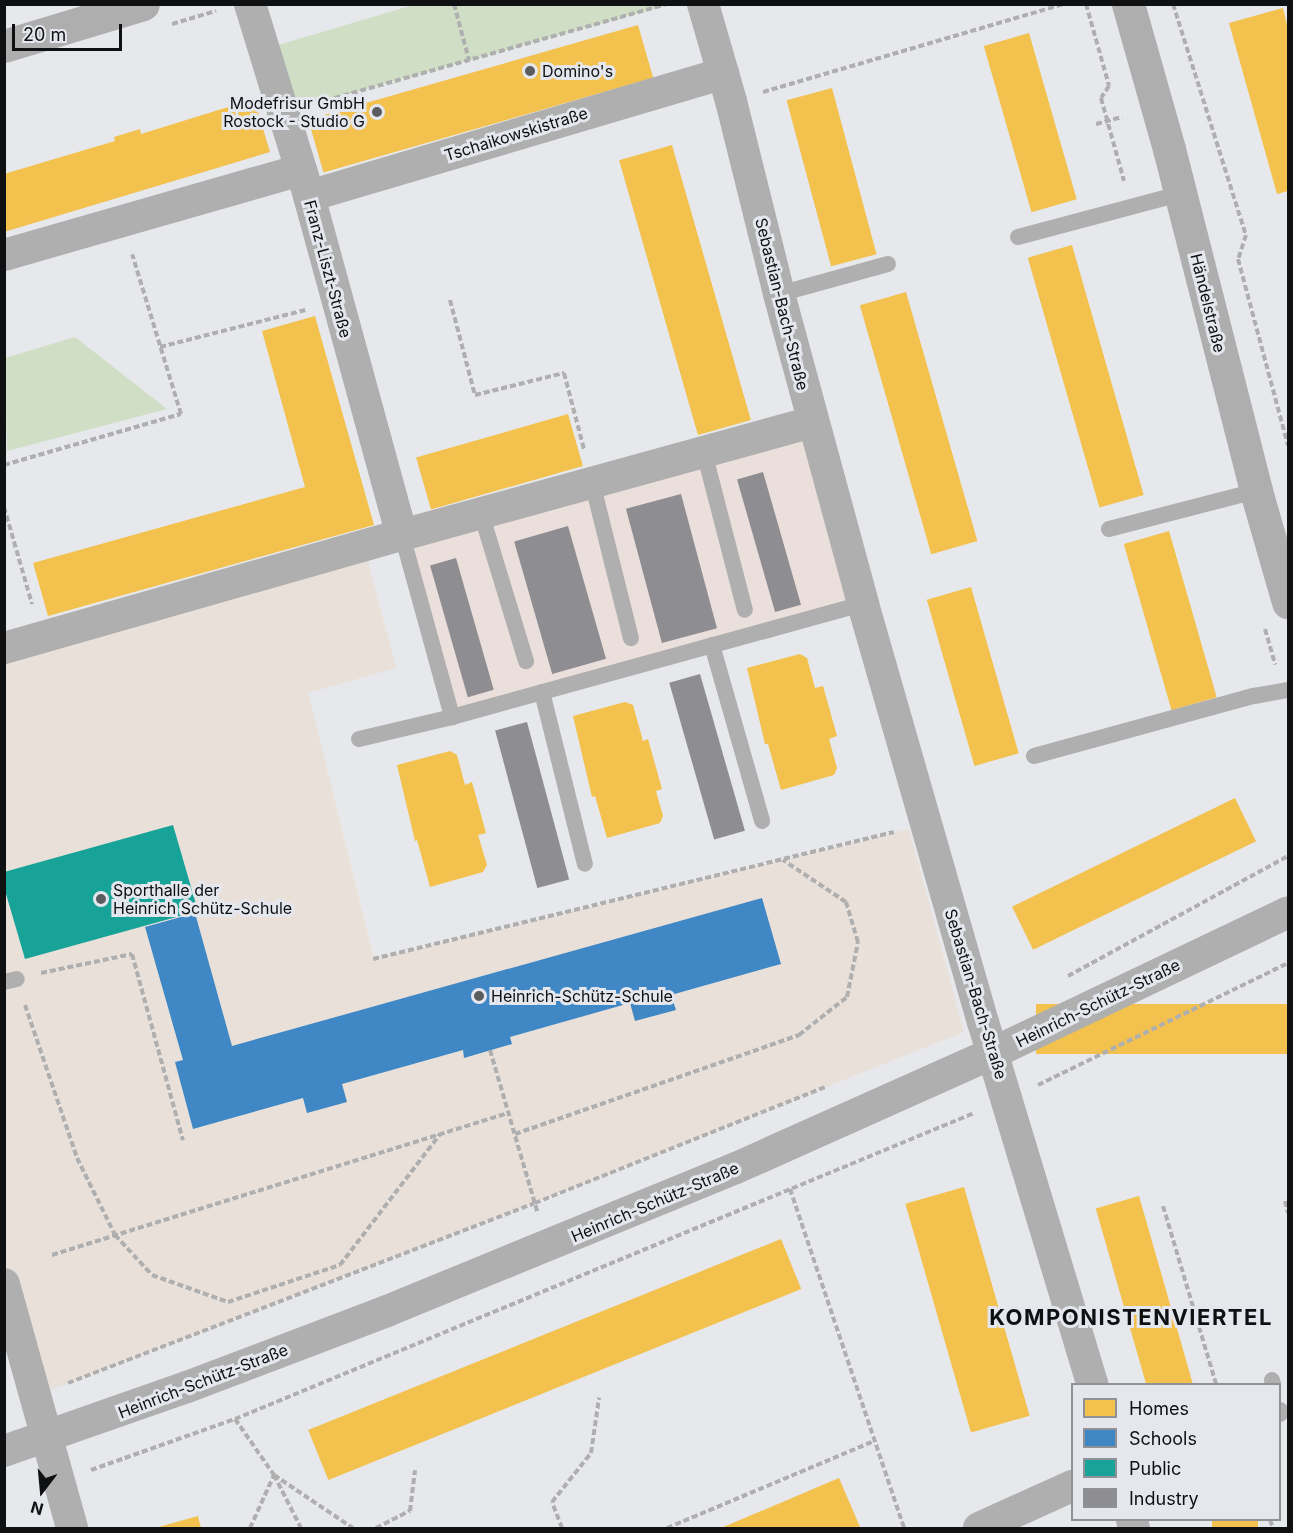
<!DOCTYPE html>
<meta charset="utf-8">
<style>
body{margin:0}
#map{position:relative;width:1293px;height:1533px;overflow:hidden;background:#e7e8ec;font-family:Inter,sans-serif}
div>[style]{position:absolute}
.industrial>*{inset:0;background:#ebdfdb;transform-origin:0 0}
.education>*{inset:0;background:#e9e0d9}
.green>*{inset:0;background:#cfdec5}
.homes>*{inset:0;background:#f2c14e;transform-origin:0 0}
.schools>*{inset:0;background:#3f88c5}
.public>*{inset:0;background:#17a398}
.industry>*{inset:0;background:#8d8d92;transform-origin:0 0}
.path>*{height:4px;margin-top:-2px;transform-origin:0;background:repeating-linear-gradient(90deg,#afafb0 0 6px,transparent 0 9px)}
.lane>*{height:16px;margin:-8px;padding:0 8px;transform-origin:8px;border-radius:8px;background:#afafaf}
.street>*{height:32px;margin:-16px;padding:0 16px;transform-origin:16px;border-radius:16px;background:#afafaf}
.secondary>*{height:33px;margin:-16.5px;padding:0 16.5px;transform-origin:16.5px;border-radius:16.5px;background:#afaeaf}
.dots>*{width:16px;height:16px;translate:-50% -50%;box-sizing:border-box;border:3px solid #e5e7ee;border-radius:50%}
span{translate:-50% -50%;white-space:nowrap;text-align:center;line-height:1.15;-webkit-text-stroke:6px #e5e7ee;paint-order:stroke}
.poi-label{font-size:16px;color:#0f1012}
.left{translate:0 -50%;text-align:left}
.right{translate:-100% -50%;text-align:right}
.street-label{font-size:16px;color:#0f1012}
.district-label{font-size:22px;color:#0f1012;font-weight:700;letter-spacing:1.5px}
.frame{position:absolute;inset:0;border:6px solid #0f1012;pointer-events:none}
.legend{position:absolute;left:1071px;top:1383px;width:210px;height:138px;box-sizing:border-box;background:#e5e7ee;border:2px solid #8f9196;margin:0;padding:8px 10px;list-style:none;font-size:18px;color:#0f1012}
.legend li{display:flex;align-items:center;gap:12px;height:30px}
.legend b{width:30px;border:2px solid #8f9196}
.north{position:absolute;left:12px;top:1461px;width:60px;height:60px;-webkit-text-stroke:4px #e5e7ee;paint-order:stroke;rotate:196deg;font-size:16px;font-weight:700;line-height:24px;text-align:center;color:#0f1012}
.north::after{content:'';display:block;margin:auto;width:21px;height:27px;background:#0f1012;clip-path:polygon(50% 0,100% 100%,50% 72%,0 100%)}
.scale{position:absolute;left:12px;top:24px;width:110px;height:27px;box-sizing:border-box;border:3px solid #0f1012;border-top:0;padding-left:8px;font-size:18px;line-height:21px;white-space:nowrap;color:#0f1012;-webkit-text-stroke:4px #e5e7ee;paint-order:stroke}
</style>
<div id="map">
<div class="industrial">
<i style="left:813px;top:422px;width:189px;height:426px;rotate:75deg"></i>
</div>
<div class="education">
<i style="clip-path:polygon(364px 546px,396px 668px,308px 693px,374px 959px,909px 829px,964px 1032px,535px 1203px,35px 1396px,4px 1284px,4px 648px)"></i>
</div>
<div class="green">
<i style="clip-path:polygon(413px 5px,668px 5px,295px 109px,275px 46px)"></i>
<i style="clip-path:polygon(75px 337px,167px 409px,7px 451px,5px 358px)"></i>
</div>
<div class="homes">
<i style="clip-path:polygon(1283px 8px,1288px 29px,1288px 191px,1277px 194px,1229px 23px)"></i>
<i style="left:638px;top:25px;width:55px;height:343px;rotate:74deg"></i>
<i style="left:1029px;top:33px;width:173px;height:47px;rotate:74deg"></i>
<i style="left:832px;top:88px;width:172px;height:47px;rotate:75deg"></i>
<i style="clip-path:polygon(254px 99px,270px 152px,4px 232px,4px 174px,115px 141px,114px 137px,140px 129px,141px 134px)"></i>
<i style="left:672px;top:145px;width:286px;height:55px;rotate:74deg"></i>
<i style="left:1072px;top:245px;width:260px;height:46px;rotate:74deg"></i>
<i style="left:906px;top:292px;width:259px;height:48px;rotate:74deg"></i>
<i style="clip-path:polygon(315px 316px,374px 525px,48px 616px,33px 563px,305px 487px,262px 331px)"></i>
<i style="left:568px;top:414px;width:54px;height:158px;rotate:74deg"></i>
<i style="left:1169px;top:531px;width:173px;height:47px;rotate:74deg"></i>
<i style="left:971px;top:587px;width:173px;height:46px;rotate:74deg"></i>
<i style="clip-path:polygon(800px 654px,807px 658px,815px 688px,823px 686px,837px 736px,829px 739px,837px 768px,834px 775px,781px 790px,768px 744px,765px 744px,747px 668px)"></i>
<i style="clip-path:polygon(625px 702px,633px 705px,643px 741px,648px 739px,662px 789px,656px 791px,663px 816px,660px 823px,607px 838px,595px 796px,592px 797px,573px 716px)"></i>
<i style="clip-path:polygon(450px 751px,457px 755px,465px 785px,472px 782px,486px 833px,478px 835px,487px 865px,483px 872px,430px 887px,417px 840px,415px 841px,397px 765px)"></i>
<i style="left:1235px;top:798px;width:48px;height:248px;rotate:64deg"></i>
<i style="left:1288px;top:1004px;width:50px;height:252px;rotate:90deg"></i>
<i style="left:964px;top:1187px;width:238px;height:61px;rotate:74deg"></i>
<i style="left:1139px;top:1196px;width:196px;height:45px;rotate:74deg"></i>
<i style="left:781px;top:1239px;width:54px;height:510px;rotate:68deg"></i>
<i style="clip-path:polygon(839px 1478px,860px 1527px,721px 1528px)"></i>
<i style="clip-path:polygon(198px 1516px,201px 1528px,155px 1528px)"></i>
<i style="left:1212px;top:1520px;width:46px;height:9px"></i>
</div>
<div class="schools">
<i style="clip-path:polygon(762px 898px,781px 964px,671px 995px,676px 1010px,635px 1021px,630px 1003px,510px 1037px,512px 1044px,464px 1058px,463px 1050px,342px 1084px,347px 1102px,307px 1113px,303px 1098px,193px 1129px,175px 1062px,183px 1060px,145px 927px,195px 913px,232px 1046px)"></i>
</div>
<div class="public">
<i style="clip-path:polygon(173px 825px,198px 911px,25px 959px,4px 887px,4px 872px)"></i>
</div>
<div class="industry">
<i style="left:763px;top:472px;width:138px;height:27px;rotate:74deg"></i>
<i style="left:681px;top:494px;width:139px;height:57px;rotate:75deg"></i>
<i style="left:568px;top:526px;width:138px;height:56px;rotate:74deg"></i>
<i style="left:456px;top:558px;width:137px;height:27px;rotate:74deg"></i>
<i style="left:700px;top:674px;width:163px;height:32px;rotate:74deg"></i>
<i style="left:527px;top:722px;width:163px;height:33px;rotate:75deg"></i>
</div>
<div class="path">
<i style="left:454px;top:4px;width:58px;rotate:75deg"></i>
<i style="left:1086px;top:4px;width:85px;rotate:74.3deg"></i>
<i style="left:1109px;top:86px;width:14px;rotate:124deg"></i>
<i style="left:1101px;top:98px;width:86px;rotate:74.5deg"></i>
<i style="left:1173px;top:4px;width:242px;rotate:72.5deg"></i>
<i style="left:1246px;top:235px;width:25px;rotate:108deg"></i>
<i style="left:1238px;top:259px;width:193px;rotate:75deg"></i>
<i style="left:172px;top:24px;width:46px;rotate:-16.5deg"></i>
<i style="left:763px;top:92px;width:314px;rotate:-16.3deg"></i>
<i style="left:317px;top:103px;width:365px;rotate:-15.8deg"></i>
<i style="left:1096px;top:124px;width:27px;rotate:-15deg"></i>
<i style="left:450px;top:300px;width:98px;rotate:75.3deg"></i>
<i style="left:475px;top:395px;width:92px;rotate:-13.9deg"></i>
<i style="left:564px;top:373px;width:79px;rotate:75.3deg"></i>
<i style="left:160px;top:347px;width:150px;rotate:-14.3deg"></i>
<i style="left:4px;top:465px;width:184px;rotate:-16.1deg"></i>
<i style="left:181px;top:414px;width:167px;rotate:-107deg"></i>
<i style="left:4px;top:507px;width:101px;rotate:73.9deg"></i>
<i style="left:1265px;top:629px;width:37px;rotate:74deg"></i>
<i style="left:373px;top:959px;width:536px;rotate:-13.7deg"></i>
<i style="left:41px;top:973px;width:93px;rotate:-11.8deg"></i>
<i style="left:132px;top:954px;width:193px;rotate:74.7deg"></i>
<i style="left:1068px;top:976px;width:251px;rotate:-28.6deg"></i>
<i style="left:25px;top:1005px;width:162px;rotate:71.2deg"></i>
<i style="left:77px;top:1158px;width:86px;rotate:63.7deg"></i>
<i style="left:115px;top:1235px;width:54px;rotate:47.2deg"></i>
<i style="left:152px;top:1275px;width:81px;rotate:19.6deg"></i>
<i style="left:228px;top:1302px;width:118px;rotate:-18.3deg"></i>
<i style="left:340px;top:1265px;width:165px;rotate:-52.6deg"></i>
<i style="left:490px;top:1050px;width:171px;rotate:73.7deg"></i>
<i style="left:1038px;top:1085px;width:278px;rotate:-26deg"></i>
<i style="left:515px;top:1134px;width:301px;rotate:-19.2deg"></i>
<i style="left:799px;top:1035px;width:61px;rotate:-38.4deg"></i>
<i style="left:847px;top:997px;width:56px;rotate:-78.7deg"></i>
<i style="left:858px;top:942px;width:42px;rotate:-106.7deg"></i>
<i style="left:846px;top:902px;width:76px;rotate:-146.3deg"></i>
<i style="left:790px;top:1189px;width:358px;rotate:71.4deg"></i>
<i style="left:1285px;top:1201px;width:12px;rotate:76deg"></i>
<i style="left:1163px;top:1206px;width:186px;rotate:73.4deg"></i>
<i style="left:52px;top:1255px;width:479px;rotate:-17.3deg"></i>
<i style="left:68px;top:1383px;width:500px;rotate:-21.08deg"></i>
<i style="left:535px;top:1203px;width:315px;rotate:-21.8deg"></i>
<i style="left:235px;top:1419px;width:68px;rotate:55.1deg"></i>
<i style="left:274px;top:1475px;width:59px;rotate:63deg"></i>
<i style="left:91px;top:1470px;width:153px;rotate:-19.5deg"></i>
<i style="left:235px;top:1419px;width:800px;rotate:-22.49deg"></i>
<i style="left:1270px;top:1520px;width:9px;rotate:69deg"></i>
<i style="left:250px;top:1528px;width:58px;rotate:-65.6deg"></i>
<i style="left:274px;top:1475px;width:95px;rotate:33.9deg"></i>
<i style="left:376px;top:1528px;width:38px;rotate:-27deg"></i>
<i style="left:410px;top:1511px;width:41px;rotate:-83deg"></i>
<i style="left:562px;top:1528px;width:28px;rotate:-111deg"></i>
<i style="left:552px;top:1502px;width:63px;rotate:-51.5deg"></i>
<i style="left:591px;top:1453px;width:56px;rotate:-81.7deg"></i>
<i style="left:667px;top:1528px;width:225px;rotate:-22.8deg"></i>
</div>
<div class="lane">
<i style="left:1018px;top:237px;width:168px;rotate:-14.9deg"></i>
<i style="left:779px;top:294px;width:113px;rotate:-15.4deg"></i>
<i style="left:704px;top:452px;width:163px;rotate:75.5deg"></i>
<i style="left:592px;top:482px;width:161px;rotate:76deg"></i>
<i style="left:481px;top:513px;width:155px;rotate:73.1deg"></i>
<i style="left:1109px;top:529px;width:152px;rotate:-14.5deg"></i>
<i style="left:402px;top:535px;width:189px;rotate:74.6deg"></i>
<i style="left:712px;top:645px;width:183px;rotate:74.1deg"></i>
<i style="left:542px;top:692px;width:177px;rotate:76deg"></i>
<i style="left:359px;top:739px;width:96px;rotate:-13.3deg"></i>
<i style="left:452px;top:717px;width:426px;rotate:-15.4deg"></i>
<i style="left:1034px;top:756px;width:228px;rotate:-15.3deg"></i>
<i style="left:1254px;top:696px;width:35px;rotate:-10deg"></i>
<i style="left:4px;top:982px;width:13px;rotate:-13deg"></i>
<i style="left:1272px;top:1380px;width:4px;rotate:76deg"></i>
<i style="left:1280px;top:1410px;width:4px;rotate:90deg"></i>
</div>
<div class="street">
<i style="left:250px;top:4px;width:201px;rotate:72.9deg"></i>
<i style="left:309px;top:196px;width:352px;rotate:74.7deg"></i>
<i style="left:703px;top:4px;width:101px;rotate:73.9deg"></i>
<i style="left:731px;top:101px;width:199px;rotate:76deg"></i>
<i style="left:779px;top:294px;width:321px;rotate:74.8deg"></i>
<i style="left:863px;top:604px;width:435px;rotate:74deg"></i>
<i style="left:983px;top:1022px;width:378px;rotate:73.2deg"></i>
<i style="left:309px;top:196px;width:432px;rotate:-16.5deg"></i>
<i style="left:4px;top:255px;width:309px;rotate:-16deg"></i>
<i style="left:4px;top:648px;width:414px;rotate:-15.9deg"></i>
<i style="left:402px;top:535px;width:426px;rotate:-15.4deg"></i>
<i style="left:4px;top:1284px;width:253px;rotate:74.4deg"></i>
<i style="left:4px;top:1451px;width:194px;rotate:-19.3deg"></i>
<i style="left:187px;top:1387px;width:214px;rotate:-20.8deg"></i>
<i style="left:387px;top:1311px;width:377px;rotate:-22.3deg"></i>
<i style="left:736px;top:1168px;width:282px;rotate:-24.1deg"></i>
<i style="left:993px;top:1053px;width:327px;rotate:-25.5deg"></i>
<i style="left:1132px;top:1520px;width:8px;rotate:76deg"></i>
<i style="left:979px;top:1528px;width:102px;rotate:-24.3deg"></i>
</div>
<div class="secondary">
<i style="left:1128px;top:4px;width:151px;rotate:74.2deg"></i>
<i style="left:1169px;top:149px;width:353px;rotate:75.7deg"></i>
<i style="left:1256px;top:491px;width:116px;rotate:73.9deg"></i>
<i style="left:4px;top:46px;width:145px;rotate:-16.8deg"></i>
</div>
<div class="dots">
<i style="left:530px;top:71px;background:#5b5c5e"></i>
<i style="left:377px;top:112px;background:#5b5c5e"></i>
<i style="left:101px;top:899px;background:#5b5c5e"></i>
<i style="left:479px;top:996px;background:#5b5c5e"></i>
</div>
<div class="poi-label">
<span class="left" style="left:542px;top:71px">Domino's</span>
<span class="right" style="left:365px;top:112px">Modefrisur GmbH<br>Rostock - Studio G</span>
<span class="left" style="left:113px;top:899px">Sporthalle der<br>Heinrich Schütz-Schule</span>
<span class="left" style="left:491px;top:996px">Heinrich-Schütz-Schule</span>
</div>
<div class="street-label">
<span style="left:516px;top:134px;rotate:-17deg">Tschaikowskistraße</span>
<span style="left:328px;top:269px;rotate:75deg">Franz-Liszt-Straße</span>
<span style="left:1208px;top:303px;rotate:76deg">Händelstraße</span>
<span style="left:782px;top:304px;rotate:76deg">Sebastian-Bach-Straße</span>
<span style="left:976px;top:994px;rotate:73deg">Sebastian-Bach-Straße</span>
<span style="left:1098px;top:1003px;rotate:-26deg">Heinrich-Schütz-Straße</span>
<span style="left:655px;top:1202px;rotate:-23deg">Heinrich-Schütz-Straße</span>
<span style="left:203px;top:1381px;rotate:-21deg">Heinrich-Schütz-Straße</span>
</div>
<div class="district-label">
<span style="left:1131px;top:1318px">KOMPONISTENVIERTEL</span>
</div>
<div class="frame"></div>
<ul class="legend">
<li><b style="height:16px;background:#f2c14e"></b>Homes</li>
<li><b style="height:16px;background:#3f88c5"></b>Schools</li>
<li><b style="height:16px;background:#17a398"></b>Public</li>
<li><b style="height:16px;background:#8d8d92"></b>Industry</li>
</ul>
<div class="north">N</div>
<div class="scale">20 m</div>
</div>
